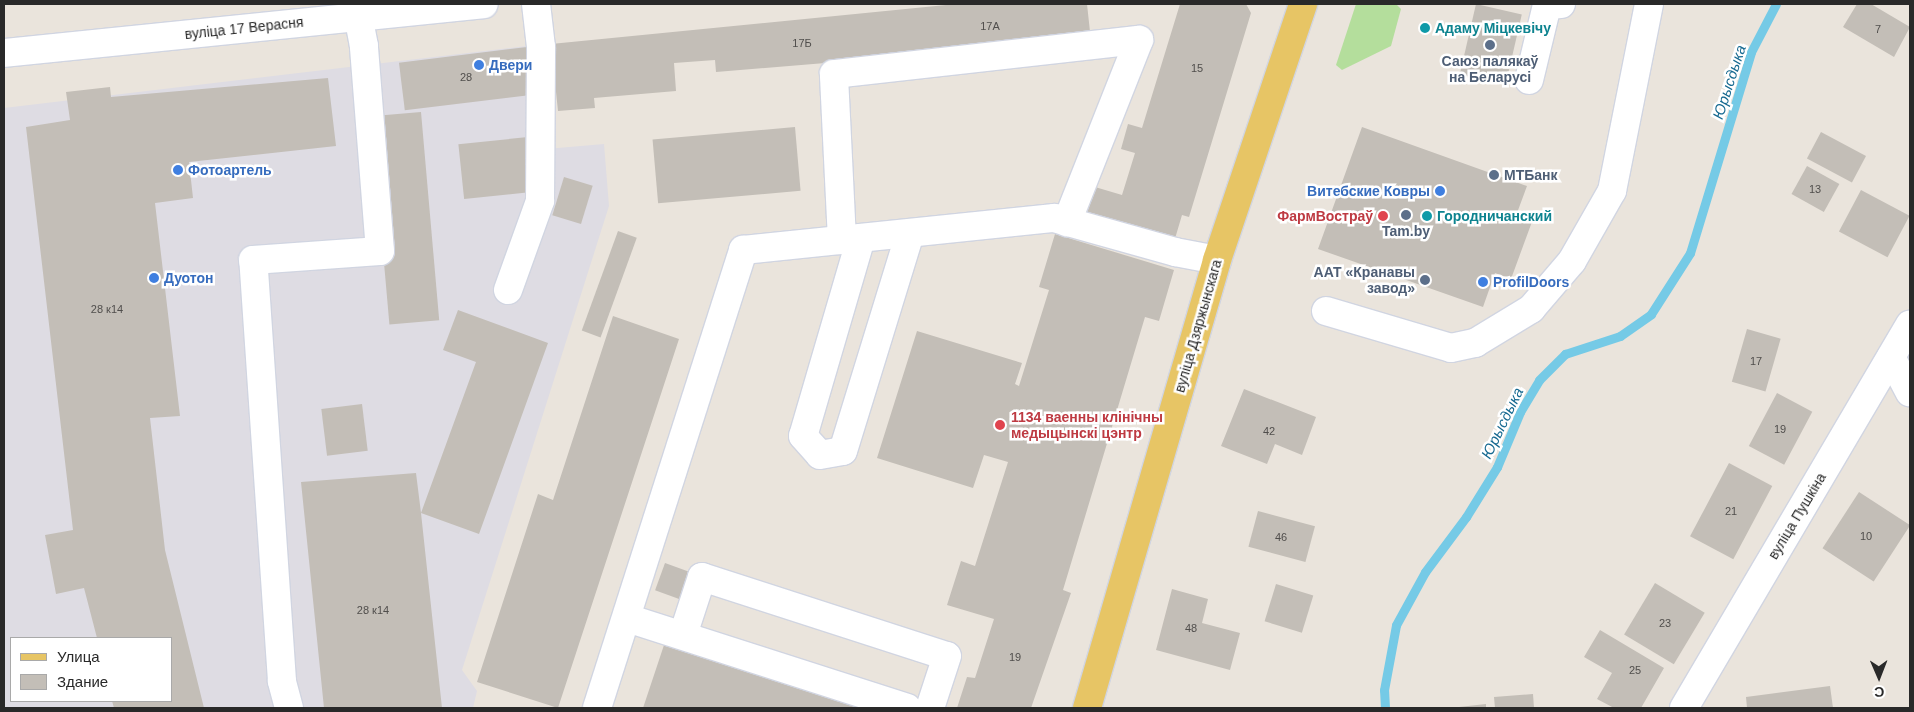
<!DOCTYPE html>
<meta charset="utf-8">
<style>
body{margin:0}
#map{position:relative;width:1914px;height:712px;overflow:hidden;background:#eae4dc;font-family:Helvetica,sans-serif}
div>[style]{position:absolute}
.industrial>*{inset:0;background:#dedce3}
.green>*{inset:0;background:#b4de9c}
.stream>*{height:9px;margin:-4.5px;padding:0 4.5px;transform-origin:4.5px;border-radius:4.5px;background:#75cae6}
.building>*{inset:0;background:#c3beb7;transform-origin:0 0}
.roads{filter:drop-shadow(1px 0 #d1d5e1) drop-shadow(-1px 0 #d1d5e1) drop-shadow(0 1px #d1d5e1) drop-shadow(0 -1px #d1d5e1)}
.minor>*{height:28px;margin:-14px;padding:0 14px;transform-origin:14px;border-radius:14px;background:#fff}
.major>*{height:28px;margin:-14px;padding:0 14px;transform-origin:14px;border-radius:14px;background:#e7c565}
.dots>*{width:14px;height:14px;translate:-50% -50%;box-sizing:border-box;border:2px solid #fff;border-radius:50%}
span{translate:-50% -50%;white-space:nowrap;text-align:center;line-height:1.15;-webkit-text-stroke:5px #fff;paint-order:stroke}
.number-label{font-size:11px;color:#504e4c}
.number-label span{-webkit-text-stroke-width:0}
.street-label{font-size:14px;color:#292929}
.culture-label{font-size:14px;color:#0d838f;font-weight:700}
.left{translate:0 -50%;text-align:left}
.service-label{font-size:14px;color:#4e5e75;font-weight:700}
.right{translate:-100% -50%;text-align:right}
.shop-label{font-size:14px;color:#366cbe;font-weight:700}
.health-label{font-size:14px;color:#be3a42;font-weight:700}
.water-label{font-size:15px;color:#166990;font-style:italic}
.frame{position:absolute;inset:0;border:5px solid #292929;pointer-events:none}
.legend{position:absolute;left:10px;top:637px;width:162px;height:65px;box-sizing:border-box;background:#fff;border:1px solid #a9a9a9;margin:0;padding:6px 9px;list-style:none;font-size:15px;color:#292929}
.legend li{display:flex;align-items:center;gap:10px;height:25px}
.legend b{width:25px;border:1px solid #a9a9a9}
.north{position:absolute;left:1854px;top:652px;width:50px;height:50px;-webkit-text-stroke:4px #fff;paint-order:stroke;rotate:179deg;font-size:14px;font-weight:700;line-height:20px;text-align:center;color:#292929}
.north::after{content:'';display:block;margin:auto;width:18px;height:22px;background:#292929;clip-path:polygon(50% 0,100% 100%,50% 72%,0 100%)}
</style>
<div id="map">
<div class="industrial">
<i style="clip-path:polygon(evenodd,535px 45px,546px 149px,604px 144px,609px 206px,462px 670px,477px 691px,473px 708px,4px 708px,4px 108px,535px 45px,11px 638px,171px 638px,171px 701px,11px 701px,11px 638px)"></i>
</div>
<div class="green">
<i style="clip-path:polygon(1356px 4px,1396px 4px,1401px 9px,1391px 46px,1342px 70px,1336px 65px)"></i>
</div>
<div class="stream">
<i style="left:1385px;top:708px;width:18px;rotate:-93deg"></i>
<i style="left:1384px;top:690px;width:66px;rotate:-79.5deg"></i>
<i style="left:1396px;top:625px;width:60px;rotate:-61.3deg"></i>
<i style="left:1425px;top:572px;width:69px;rotate:-53.3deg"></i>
<i style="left:1466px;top:517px;width:59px;rotate:-58.2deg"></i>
<i style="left:1497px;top:467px;width:60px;rotate:-67.3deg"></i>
<i style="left:1520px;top:412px;width:37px;rotate:-59deg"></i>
<i style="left:1539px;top:380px;width:37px;rotate:-45deg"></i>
<i style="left:1565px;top:354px;width:58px;rotate:-18.1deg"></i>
<i style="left:1620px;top:336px;width:38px;rotate:-35deg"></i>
<i style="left:1651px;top:314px;width:72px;rotate:-57.4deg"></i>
<i style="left:1690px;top:253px;width:210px;rotate:-73.1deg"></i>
<i style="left:1751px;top:52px;width:54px;rotate:-62.5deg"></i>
</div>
<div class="building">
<i style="clip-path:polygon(956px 4px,1087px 4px,1091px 41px,716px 72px,715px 60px,674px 63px,676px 91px,594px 98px,595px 108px,558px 111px,551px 44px)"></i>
<i style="clip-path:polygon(1180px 4px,1246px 4px,1251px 13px,1189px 217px,1182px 215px,1174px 242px,1086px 216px,1095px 187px,1122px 195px,1135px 153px,1121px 149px,1128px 124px,1142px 128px)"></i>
<i style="left:1476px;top:4px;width:47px;height:72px;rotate:13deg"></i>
<i style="clip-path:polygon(1857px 4px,1871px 4px,1910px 27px,1894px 57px,1843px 27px)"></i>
<i style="left:527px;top:47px;width:48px;height:129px;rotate:83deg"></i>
<i style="clip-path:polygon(328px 78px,336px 146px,189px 162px,193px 198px,155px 203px,180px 416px,150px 418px,165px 550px,204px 708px,114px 708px,112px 701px,171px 701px,171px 638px,97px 638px,84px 588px,56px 594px,45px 535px,73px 530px,26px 127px,70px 120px,66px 92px,110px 87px,111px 97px)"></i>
<i style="left:421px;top:112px;width:209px;height:50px;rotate:85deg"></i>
<i style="left:795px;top:127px;width:64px;height:143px;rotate:85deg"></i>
<i style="clip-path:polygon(1362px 127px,1527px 186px,1517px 213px,1533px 219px,1511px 279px,1495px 273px,1483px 307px,1318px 249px)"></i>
<i style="left:1821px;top:132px;width:51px;height:30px;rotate:28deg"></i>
<i style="left:528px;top:137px;width:55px;height:70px;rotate:84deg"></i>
<i style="left:1807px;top:166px;width:37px;height:32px;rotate:29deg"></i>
<i style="left:564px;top:177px;width:30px;height:40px;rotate:17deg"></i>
<i style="left:1861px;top:190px;width:55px;height:47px;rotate:28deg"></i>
<i style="left:618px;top:231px;width:20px;height:106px;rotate:20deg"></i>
<i style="clip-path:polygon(1055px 234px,1174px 270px,1159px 321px,1145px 317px,1063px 590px,1071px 593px,1031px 708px,957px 708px,967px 677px,975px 678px,994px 619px,947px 605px,961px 561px,975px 566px,1008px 462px,984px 455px,973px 488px,877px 458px,917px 331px,1022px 363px,1015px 384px,1019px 386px,1049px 290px,1039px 287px)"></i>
<i style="clip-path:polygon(458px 310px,548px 343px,479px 534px,421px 513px,442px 708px,324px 708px,301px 482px,416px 473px,421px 513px,476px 362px,443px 350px)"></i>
<i style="clip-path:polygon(613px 316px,679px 339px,558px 708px,477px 682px,538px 494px,553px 500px)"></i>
<i style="left:1747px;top:329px;width:35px;height:55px;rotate:16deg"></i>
<i style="clip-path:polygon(1244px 389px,1316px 417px,1302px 455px,1275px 444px,1267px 464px,1221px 446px)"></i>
<i style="left:1777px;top:393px;width:40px;height:60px;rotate:28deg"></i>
<i style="left:362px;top:404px;width:47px;height:41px;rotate:83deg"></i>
<i style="left:1729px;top:463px;width:49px;height:83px;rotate:28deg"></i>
<i style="left:1859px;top:492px;width:61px;height:67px;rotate:33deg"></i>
<i style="left:1258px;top:511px;width:59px;height:37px;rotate:15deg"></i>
<i style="left:665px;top:563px;width:30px;height:29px;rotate:20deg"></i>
<i style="left:1655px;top:583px;width:58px;height:60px;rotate:31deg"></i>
<i style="left:1276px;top:584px;width:39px;height:39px;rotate:17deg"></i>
<i style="clip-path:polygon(1172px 589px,1208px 599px,1202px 623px,1240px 633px,1230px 670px,1156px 650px)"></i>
<i style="clip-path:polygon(1600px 630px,1664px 668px,1641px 708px,1614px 708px,1597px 699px,1612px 673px,1584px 657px)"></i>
<i style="clip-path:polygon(665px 642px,868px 708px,643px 708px)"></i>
<i style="clip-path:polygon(1830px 686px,1833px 708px,1747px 708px,1746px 697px)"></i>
<i style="clip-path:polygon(1533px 694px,1534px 708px,1495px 708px,1494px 697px)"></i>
<i style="clip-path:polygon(1486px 704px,1486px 708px,1459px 708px,1459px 707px)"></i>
</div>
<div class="roads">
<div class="minor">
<i style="left:4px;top:53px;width:482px;rotate:-5.8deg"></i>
<i style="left:1529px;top:80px;width:77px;rotate:-76.5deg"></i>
<i style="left:1547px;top:5px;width:14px;rotate:-4deg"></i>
<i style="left:861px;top:238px;width:206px;rotate:106.3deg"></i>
<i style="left:803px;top:436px;width:25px;rotate:48deg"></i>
<i style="left:820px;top:455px;width:23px;rotate:-10deg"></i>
<i style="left:843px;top:451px;width:228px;rotate:-72.9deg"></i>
<i style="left:842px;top:240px;width:166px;rotate:-92.8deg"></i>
<i style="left:834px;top:74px;width:307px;rotate:-6.4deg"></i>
<i style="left:1139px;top:40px;width:196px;rotate:111.6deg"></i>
<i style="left:508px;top:290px;width:95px;rotate:-70.2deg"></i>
<i style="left:540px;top:201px;width:154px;rotate:-89.6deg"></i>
<i style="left:541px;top:47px;width:43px;rotate:-96.6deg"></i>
<i style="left:1326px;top:311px;width:130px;rotate:16.5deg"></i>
<i style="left:1451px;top:348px;width:25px;rotate:-12deg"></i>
<i style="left:1475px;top:343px;width:66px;rotate:-31.3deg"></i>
<i style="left:1531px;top:309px;width:63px;rotate:-49.5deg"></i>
<i style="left:1572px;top:261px;width:81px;rotate:-60.3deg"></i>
<i style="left:1612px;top:191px;width:191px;rotate:-78.8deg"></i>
<i style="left:1891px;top:357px;width:40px;rotate:62deg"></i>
<i style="left:627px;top:618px;width:294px;rotate:17.8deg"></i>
<i style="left:683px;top:635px;width:61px;rotate:-71.9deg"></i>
<i style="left:702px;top:577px;width:257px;rotate:17.9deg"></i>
<i style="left:947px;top:656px;width:55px;rotate:108.1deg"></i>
<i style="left:289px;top:708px;width:28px;rotate:-105deg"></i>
<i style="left:282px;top:681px;width:422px;rotate:-93.9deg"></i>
<i style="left:253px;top:260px;width:127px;rotate:-4.1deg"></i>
<i style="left:380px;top:251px;width:206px;rotate:-94.5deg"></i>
<i style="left:364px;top:46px;width:31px;rotate:-101deg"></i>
<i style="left:597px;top:708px;width:481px;rotate:-72.3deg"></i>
<i style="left:743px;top:250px;width:313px;rotate:-5.9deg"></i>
<i style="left:1054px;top:218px;width:126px;rotate:15.7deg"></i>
<i style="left:1175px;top:252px;width:43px;rotate:10.8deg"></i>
<i style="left:1684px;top:708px;width:445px;rotate:-59.5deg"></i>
</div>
<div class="major">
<i style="left:1087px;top:708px;width:466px;rotate:-73.8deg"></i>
<i style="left:1217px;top:260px;width:270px;rotate:-71.4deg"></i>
</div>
</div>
<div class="dots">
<i style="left:1425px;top:28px;background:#0f9aa8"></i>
<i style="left:1490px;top:45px;background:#5c6f8a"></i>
<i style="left:479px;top:65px;background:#3f7fe0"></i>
<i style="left:178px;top:170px;background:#3f7fe0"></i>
<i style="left:1494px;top:175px;background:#5c6f8a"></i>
<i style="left:1440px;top:191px;background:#3f7fe0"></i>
<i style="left:1406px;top:215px;background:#5c6f8a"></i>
<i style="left:1383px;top:216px;background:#e0444e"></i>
<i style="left:1427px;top:216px;background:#0f9aa8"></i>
<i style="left:154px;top:278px;background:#3f7fe0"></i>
<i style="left:1425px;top:280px;background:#5c6f8a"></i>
<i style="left:1483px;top:282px;background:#3f7fe0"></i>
<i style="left:1000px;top:425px;background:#e0444e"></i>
</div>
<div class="number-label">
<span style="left:990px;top:26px">17А</span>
<span style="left:1878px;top:29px">7</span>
<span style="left:802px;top:43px">17Б</span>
<span style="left:1197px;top:68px">15</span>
<span style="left:466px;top:77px">28</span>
<span style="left:1815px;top:189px">13</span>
<span style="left:107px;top:309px">28 к14</span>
<span style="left:1756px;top:361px">17</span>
<span style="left:1780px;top:429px">19</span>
<span style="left:1269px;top:431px">42</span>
<span style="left:1731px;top:511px">21</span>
<span style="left:1866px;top:536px">10</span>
<span style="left:1281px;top:537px">46</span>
<span style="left:373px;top:610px">28 к14</span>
<span style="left:1665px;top:623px">23</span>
<span style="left:1191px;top:628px">48</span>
<span style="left:1015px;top:657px">19</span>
<span style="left:1635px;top:670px">25</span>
</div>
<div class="street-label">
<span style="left:244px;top:28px;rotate:-6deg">вуліца 17 Верасня</span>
<span style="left:1198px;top:326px;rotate:-74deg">вуліца Дзяржынскага</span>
<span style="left:1797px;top:516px;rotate:-59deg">вуліца Пушкіна</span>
</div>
<div class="culture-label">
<span class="left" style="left:1435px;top:28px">Адаму Міцкевічу</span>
<span class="left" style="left:1437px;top:216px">Городничанский</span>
</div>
<div class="service-label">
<span style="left:1490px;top:69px">Саюз палякаў<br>на Беларусі</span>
<span class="left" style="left:1504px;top:175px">МТБанк</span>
<span style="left:1406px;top:231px">Tam.by</span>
<span class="right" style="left:1415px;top:280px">ААТ «Кранавы<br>завод»</span>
</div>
<div class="shop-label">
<span class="left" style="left:489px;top:65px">Двери</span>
<span class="left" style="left:188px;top:170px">Фотоартель</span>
<span class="right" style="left:1430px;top:191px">Витебские Ковры</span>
<span class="left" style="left:164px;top:278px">Дуотон</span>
<span class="left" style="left:1493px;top:282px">ProfilDoors</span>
</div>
<div class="health-label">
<span class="right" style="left:1373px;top:216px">ФармВостраў</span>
<span class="left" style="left:1011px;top:425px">1134 ваенны клінічны<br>медыцынскі цэнтр</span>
</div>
<div class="water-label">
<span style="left:1729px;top:82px;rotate:-72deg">Юрысдыка</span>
<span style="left:1502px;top:423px;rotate:-64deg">Юрысдыка</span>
</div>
<div class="frame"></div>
<ul class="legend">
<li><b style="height:6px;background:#e7c565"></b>Улица</li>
<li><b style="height:14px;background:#c3beb7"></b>Здание</li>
</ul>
<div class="north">С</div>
</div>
